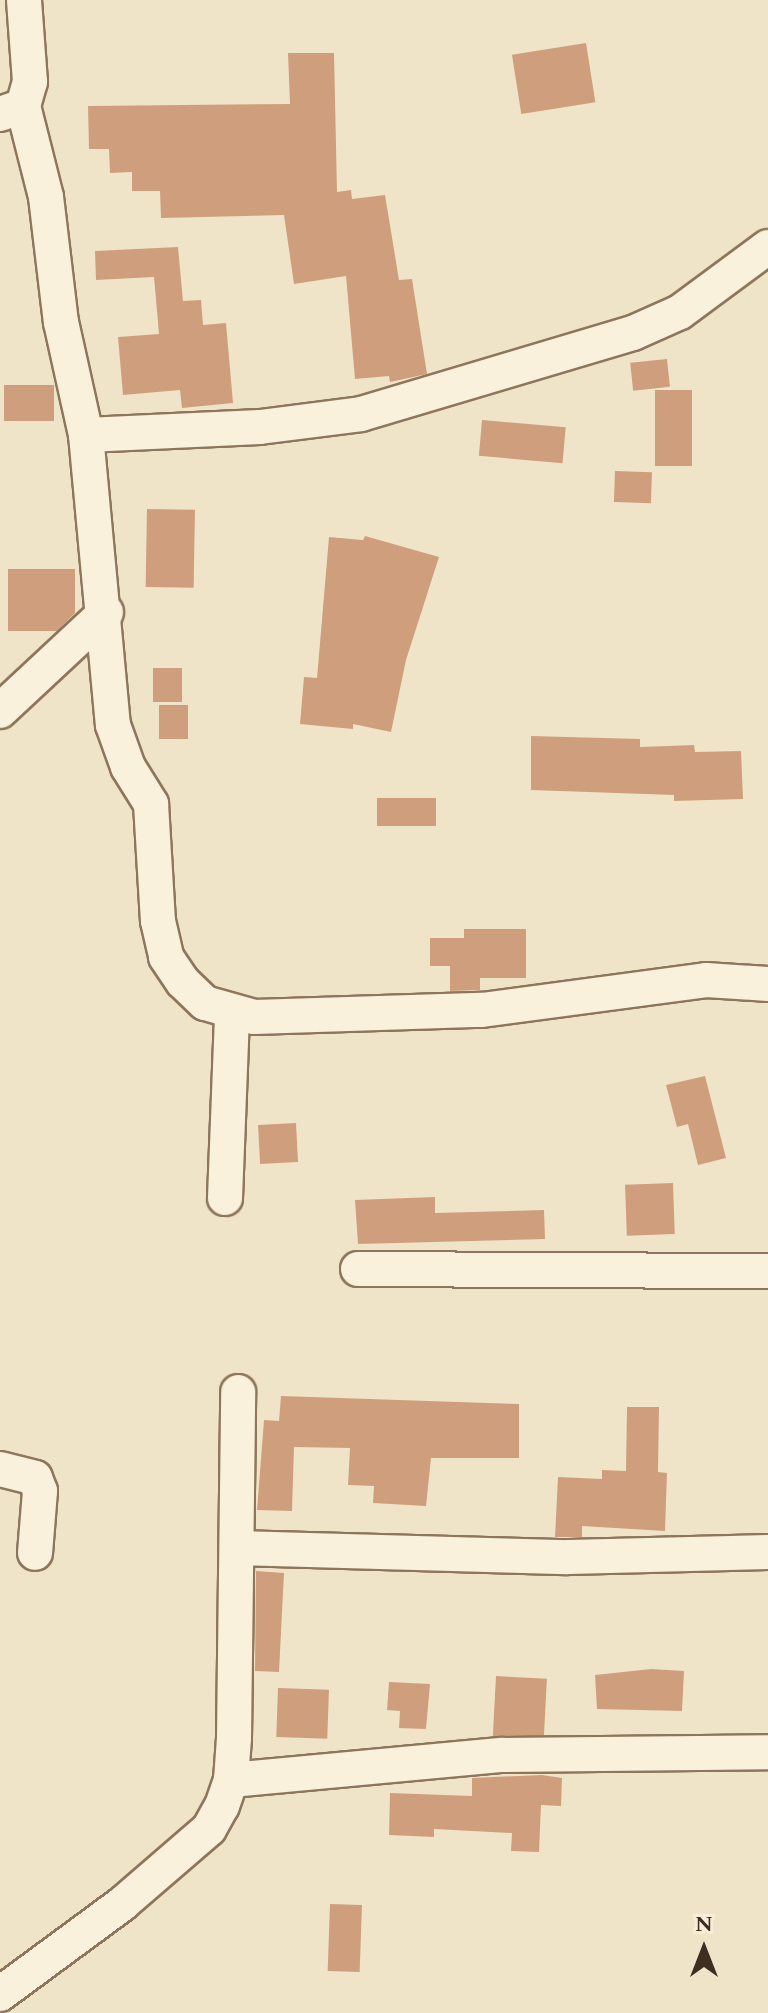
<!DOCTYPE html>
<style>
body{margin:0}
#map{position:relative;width:768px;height:2013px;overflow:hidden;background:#f0e4c8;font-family:Spectral,serif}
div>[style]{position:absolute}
.building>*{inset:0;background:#cf9f7d;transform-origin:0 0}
.roads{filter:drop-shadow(2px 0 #8d765c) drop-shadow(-2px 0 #8d765c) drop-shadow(0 2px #8d765c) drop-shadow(0 -2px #8d765c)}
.street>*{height:34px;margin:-17px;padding:0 17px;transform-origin:17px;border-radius:17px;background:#faf1dc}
span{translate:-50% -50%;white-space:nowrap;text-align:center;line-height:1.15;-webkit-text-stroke:6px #f7eed8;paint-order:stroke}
.north{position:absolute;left:664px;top:1909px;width:80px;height:80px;-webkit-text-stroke:6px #f7eed8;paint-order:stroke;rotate:0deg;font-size:22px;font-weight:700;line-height:32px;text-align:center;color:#3d2e20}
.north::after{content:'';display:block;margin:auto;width:28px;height:36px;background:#3d2e20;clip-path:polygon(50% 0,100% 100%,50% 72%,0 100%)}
</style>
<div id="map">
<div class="building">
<i style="left:586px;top:43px;width:60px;height:75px;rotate:81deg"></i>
<i style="clip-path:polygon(288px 53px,334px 53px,337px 192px,351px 190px,352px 199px,385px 195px,399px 280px,412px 279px,427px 374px,390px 382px,389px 376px,355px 379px,346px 276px,294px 284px,284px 215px,161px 218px,160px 191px,132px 191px,132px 172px,110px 173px,109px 149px,89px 149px,88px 106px,290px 104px)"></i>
<i style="clip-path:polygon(178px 247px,183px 301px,201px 300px,203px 325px,226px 323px,233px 403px,182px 408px,180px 390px,123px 395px,118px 337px,159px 334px,154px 277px,96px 280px,95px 251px)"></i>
<i style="left:667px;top:359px;width:28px;height:37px;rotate:84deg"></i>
<i style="left:4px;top:385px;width:50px;height:36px"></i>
<i style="left:692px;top:390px;width:76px;height:37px;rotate:90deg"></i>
<i style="left:482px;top:420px;width:84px;height:36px;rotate:5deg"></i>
<i style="left:615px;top:471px;width:37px;height:31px;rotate:2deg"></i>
<i style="left:147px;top:509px;width:48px;height:78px;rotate:1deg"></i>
<i style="clip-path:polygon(365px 536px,439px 557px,406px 660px,391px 732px,353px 724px,353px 729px,300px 724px,304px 677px,317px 678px,329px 537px,363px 540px)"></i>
<i style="clip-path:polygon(8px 569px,75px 569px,75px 613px,57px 631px,8px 631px)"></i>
<i style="left:153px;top:668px;width:29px;height:34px"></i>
<i style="left:159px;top:705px;width:29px;height:34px"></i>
<i style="clip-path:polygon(531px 736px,640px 739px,640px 747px,694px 745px,695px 752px,741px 751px,743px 799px,674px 801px,674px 795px,531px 790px)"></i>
<i style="left:377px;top:798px;width:59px;height:28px"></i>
<i style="clip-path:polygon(464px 929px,526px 929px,526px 978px,480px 978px,480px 990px,450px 991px,450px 966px,430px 966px,430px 938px,464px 938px)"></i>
<i style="clip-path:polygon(705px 1076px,726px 1158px,698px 1165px,688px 1124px,677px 1127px,666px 1085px)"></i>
<i style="left:296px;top:1123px;width:39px;height:38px;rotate:87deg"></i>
<i style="left:673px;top:1183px;width:51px;height:48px;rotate:88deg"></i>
<i style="clip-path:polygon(435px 1197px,435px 1213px,544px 1210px,545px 1239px,358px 1244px,355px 1200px)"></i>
<i style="clip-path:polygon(281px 1396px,519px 1404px,519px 1458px,431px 1458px,426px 1506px,373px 1503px,374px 1486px,348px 1485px,350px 1448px,294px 1447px,292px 1511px,257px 1510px,264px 1420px,279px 1421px)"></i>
<i style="clip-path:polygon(627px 1407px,659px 1407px,658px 1472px,667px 1473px,665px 1531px,582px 1526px,582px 1537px,555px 1537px,558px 1477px,602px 1479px,602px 1470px,626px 1471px)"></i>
<i style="clip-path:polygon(256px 1571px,284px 1573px,279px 1672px,255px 1671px)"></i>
<i style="clip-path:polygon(651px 1669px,684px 1671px,682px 1711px,597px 1709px,595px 1675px)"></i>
<i style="left:496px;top:1676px;width:51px;height:60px;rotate:3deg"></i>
<i style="clip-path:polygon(389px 1682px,430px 1684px,426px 1729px,399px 1728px,400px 1711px,387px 1710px)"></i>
<i style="left:278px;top:1688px;width:51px;height:49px;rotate:2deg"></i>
<i style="clip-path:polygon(542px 1775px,562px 1778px,561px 1806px,541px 1805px,539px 1852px,511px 1851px,512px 1833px,434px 1829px,434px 1837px,389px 1835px,390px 1793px,472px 1796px,472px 1778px)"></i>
<i style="left:330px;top:1904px;width:32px;height:67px;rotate:2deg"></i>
</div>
<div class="roads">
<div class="street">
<i style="left:23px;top:106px;width:94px;rotate:75.8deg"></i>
<i style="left:46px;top:197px;width:126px;rotate:83.2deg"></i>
<i style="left:61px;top:322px;width:116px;rotate:77.5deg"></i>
<i style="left:86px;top:435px;width:291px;rotate:84.7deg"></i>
<i style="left:113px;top:725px;width:45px;rotate:70.3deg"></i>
<i style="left:128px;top:767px;width:44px;rotate:58.1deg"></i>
<i style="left:151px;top:804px;width:117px;rotate:86.6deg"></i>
<i style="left:158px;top:921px;width:37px;rotate:77deg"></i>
<i style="left:166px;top:957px;width:30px;rotate:56deg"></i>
<i style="left:183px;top:982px;width:30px;rotate:44deg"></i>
<i style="left:205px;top:1003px;width:51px;rotate:15.9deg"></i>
<i style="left:254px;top:1017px;width:228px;rotate:-1.8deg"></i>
<i style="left:482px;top:1010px;width:226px;rotate:-7.6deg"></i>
<i style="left:706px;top:980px;width:62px;rotate:3.7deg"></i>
<i style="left:0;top:114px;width:24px;rotate:-19deg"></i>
<i style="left:23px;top:106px;width:25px;rotate:-74deg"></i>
<i style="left:30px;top:82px;width:82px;rotate:-94.2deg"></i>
<i style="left:86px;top:435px;width:174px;rotate:-2.6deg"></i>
<i style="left:260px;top:427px;width:102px;rotate:-7.3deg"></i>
<i style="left:361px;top:414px;width:284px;rotate:-16.6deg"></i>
<i style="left:633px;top:333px;width:51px;rotate:-24.1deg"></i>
<i style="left:680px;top:312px;width:109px;rotate:-36.5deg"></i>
<i style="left:0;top:711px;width:145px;rotate:-43deg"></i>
<i style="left:225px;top:1198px;width:184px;rotate:-87.8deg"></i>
<i style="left:358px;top:1269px;width:410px;rotate:0.3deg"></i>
<i style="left:0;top:1469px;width:36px;rotate:14deg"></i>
<i style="left:35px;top:1478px;width:14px;rotate:69deg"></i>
<i style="left:40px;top:1491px;width:62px;rotate:94.6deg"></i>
<i style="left:237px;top:1548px;width:331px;rotate:1.6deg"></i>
<i style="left:568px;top:1557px;width:200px;rotate:-1.4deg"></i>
<i style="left:231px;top:1780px;width:273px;rotate:-5.3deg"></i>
<i style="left:503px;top:1755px;width:265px;rotate:-0.6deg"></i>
<i style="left:0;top:1994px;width:152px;rotate:-36.4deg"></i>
<i style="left:122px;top:1904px;width:115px;rotate:-40.8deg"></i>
<i style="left:209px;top:1829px;width:26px;rotate:-61deg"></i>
<i style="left:222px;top:1806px;width:28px;rotate:-71deg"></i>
<i style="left:231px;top:1780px;width:42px;rotate:-85.9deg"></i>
<i style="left:234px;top:1738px;width:346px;rotate:-89.3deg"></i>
</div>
</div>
<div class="north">N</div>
</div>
